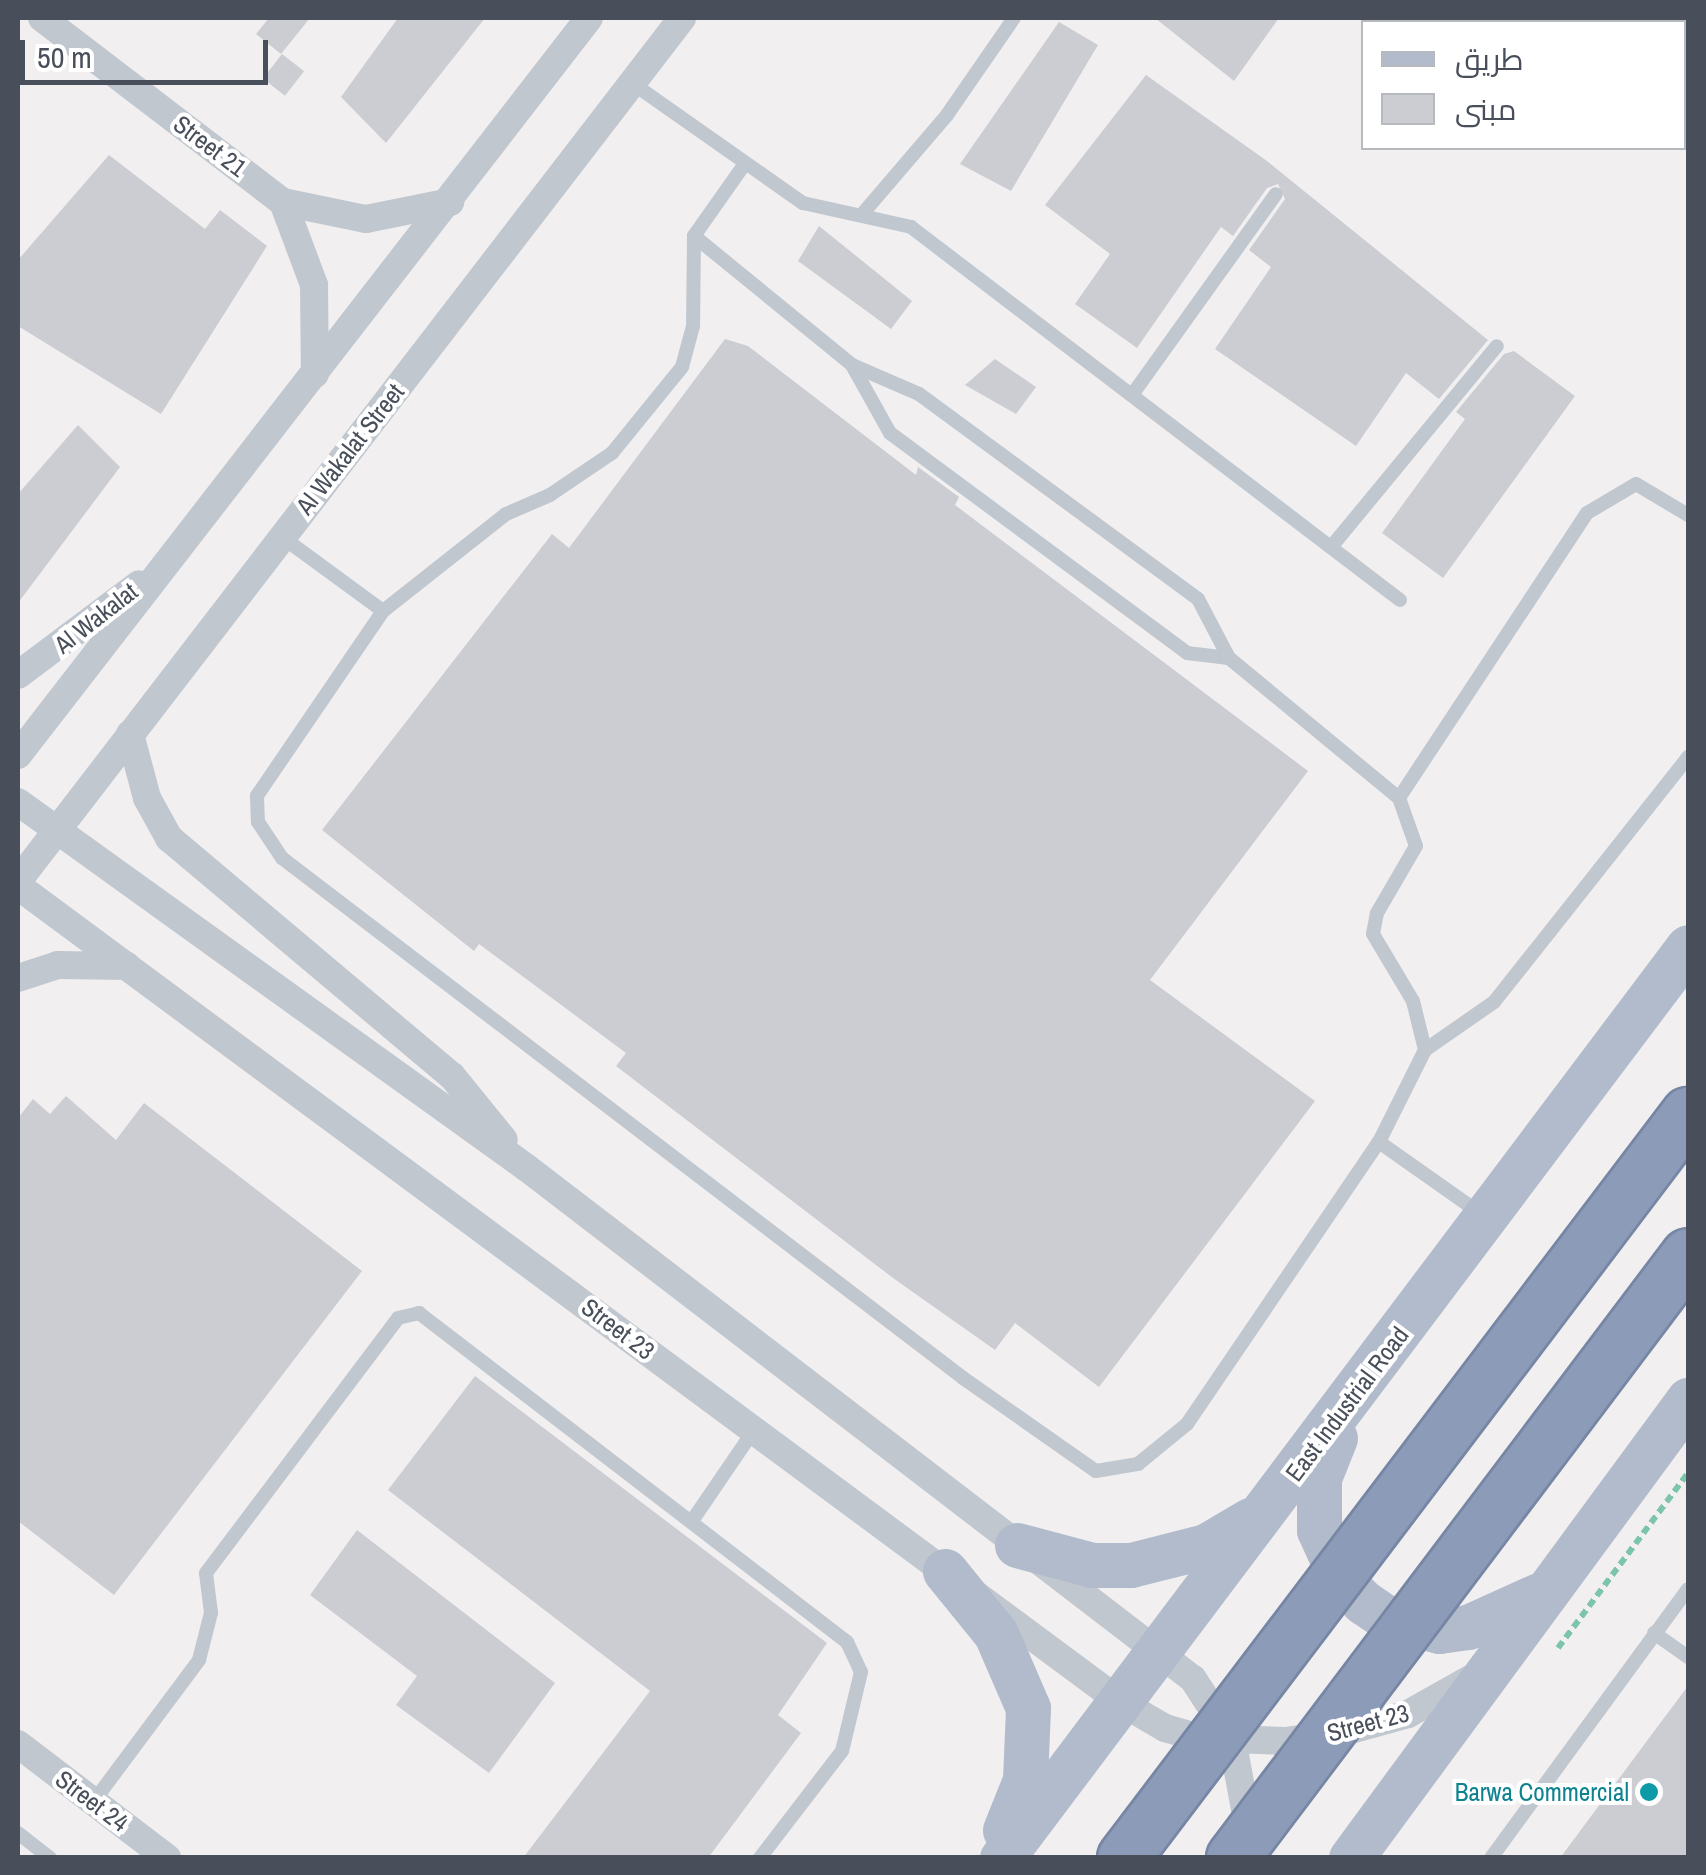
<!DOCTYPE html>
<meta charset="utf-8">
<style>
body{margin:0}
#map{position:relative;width:1706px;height:1875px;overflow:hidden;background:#f1efef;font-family:"Archivo Narrow",Cairo,sans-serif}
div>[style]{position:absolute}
.building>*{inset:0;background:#cccdd3;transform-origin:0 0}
.path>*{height:6px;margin-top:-3px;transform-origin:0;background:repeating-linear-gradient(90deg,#7cc5aa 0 8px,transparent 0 13px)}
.lane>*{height:14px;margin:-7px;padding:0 7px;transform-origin:7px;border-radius:7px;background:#c0c7cf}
.street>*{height:28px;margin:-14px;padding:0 14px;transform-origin:14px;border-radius:14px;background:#c0c7cf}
.primary>*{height:45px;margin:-22.5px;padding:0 22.5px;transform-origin:22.5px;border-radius:22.5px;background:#b1bbcb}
.bridges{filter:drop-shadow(2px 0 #7686a4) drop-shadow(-2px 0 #7686a4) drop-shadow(0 2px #7686a4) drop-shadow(0 -2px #7686a4)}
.highway-bridge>*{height:52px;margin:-26px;padding:0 26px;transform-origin:26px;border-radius:26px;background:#8b9bb8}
.dots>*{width:28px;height:28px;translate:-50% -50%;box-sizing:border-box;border:5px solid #fff;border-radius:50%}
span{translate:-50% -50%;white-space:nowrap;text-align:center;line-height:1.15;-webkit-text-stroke:8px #fff;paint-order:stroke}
.street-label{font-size:25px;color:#484f5a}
.culture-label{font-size:25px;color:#0d838f}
.right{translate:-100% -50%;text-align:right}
.frame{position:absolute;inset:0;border:20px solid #484f5a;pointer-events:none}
.legend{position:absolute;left:1361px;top:20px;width:325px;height:130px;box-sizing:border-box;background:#fff;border:2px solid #b6b9bd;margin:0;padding:12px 18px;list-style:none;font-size:30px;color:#484f5a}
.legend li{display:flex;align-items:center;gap:20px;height:50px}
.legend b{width:50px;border:2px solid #b6b9bd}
.scale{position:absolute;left:20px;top:40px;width:248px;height:45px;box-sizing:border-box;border:5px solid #484f5a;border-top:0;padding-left:12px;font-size:30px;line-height:35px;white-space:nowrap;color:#484f5a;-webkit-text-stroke:8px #fff;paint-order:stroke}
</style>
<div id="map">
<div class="building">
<i style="clip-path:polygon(269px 18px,310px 18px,281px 54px,256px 34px)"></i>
<i style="clip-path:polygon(398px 18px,485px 18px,386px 143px,341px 97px)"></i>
<i style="clip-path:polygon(1155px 18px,1279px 18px,1234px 81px)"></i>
<i style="clip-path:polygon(1059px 22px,1098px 45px,1011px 191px,960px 164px)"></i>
<i style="left:282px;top:54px;width:28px;height:31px;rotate:38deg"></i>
<i style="clip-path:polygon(1146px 75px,1267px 161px,1488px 340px,1439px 399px,1406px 373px,1356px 446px,1215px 349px,1271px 267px,1249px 250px,1285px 199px,1278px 184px,1267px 188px,1233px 236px,1221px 227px,1137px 348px,1075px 304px,1110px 254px,1045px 205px)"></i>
<i style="clip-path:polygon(109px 155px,205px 229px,220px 210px,267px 246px,161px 414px,18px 326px,18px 260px)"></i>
<i style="clip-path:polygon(819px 226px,912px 301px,891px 329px,798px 261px)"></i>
<i style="clip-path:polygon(725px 339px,748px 346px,916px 475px,918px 467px,959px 497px,955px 505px,1308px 771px,1150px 980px,1315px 1101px,1099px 1387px,1015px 1323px,995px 1350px,893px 1278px,616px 1066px,626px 1053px,479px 944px,474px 951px,322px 830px,552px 534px,569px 548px)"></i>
<i style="clip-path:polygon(1514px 351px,1575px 396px,1443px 578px,1382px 533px,1465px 419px,1456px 412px,1504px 354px)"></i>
<i style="clip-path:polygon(995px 359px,1036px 387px,1016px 414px,965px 385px)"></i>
<i style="clip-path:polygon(78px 425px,120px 467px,18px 603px,18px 494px)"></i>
<i style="clip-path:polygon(66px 1096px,116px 1140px,144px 1103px,362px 1271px,114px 1595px,18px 1521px,18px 1118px,33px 1099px,50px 1114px)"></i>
<i style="clip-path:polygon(475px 1376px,827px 1643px,778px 1715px,801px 1733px,708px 1858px,523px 1858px,650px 1691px,388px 1490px)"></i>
<i style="clip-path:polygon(357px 1530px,555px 1683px,489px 1773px,396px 1705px,417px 1676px,310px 1595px)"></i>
<i style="clip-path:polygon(1688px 1686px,1688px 1858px,1560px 1858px,1658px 1726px)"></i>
</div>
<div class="path">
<i style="left:1558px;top:1648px;width:218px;rotate:-53.4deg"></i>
</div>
<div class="lane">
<i style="left:632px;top:83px;width:209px;rotate:35.1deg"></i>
<i style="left:803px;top:203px;width:111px;rotate:12.5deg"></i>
<i style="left:911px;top:227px;width:615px;rotate:37.34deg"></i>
<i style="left:744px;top:165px;width:87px;rotate:125.2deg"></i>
<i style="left:694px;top:236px;width:90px;rotate:90.6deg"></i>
<i style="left:693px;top:326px;width:42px;rotate:105deg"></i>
<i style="left:682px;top:367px;width:111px;rotate:129.1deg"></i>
<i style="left:612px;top:453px;width:75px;rotate:145.9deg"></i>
<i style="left:550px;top:495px;width:48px;rotate:156.6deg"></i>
<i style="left:506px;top:514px;width:157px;rotate:141.7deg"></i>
<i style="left:383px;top:611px;width:224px;rotate:124.3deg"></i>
<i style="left:257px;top:796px;width:26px;rotate:88deg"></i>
<i style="left:258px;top:822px;width:43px;rotate:56.3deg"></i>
<i style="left:282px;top:858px;width:857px;rotate:37.36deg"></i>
<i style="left:963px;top:1378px;width:162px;rotate:35deg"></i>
<i style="left:1096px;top:1471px;width:43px;rotate:-9.5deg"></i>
<i style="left:1138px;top:1464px;width:63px;rotate:-39.2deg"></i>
<i style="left:1187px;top:1424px;width:341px;rotate:-55.8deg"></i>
<i style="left:1379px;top:1142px;width:125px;rotate:35.2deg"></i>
<i style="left:864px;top:212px;width:128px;rotate:-49.4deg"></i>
<i style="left:947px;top:115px;width:118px;rotate:-55.4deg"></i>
<i style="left:694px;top:236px;width:204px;rotate:39.2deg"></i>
<i style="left:852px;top:365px;width:78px;rotate:60.8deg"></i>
<i style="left:890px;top:433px;width:370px;rotate:36.5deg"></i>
<i style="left:1187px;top:653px;width:42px;rotate:6.8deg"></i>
<i style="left:1229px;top:658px;width:220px;rotate:39.5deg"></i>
<i style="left:1399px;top:798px;width:51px;rotate:70.5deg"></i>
<i style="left:1416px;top:846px;width:78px;rotate:120.2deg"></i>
<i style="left:1377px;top:913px;width:21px;rotate:101deg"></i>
<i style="left:1373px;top:934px;width:78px;rotate:59.2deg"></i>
<i style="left:1413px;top:1001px;width:50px;rotate:76.2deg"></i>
<i style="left:1425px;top:1050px;width:103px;rotate:116.6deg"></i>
<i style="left:852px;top:365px;width:73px;rotate:23.4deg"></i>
<i style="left:919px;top:394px;width:346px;rotate:36.3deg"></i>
<i style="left:1198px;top:599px;width:67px;rotate:62.3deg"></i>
<i style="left:1132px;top:395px;width:247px;rotate:-54.4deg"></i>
<i style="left:282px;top:537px;width:125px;rotate:36.2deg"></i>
<i style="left:1332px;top:546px;width:259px;rotate:-50.5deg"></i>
<i style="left:1399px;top:798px;width:341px;rotate:-56.6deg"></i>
<i style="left:1587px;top:513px;width:57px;rotate:-30.6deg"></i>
<i style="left:1636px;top:484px;width:61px;rotate:30.8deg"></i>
<i style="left:1425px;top:1050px;width:84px;rotate:-34.8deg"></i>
<i style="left:1494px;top:1002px;width:313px;rotate:-51.6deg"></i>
<i style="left:694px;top:1518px;width:107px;rotate:-55.7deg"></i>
<i style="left:1654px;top:1633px;width:42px;rotate:35.2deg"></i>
<i style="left:94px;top:1801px;width:176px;rotate:-53.3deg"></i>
<i style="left:199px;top:1660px;width:49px;rotate:-75.7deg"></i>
<i style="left:211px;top:1613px;width:40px;rotate:-97.1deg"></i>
<i style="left:206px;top:1573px;width:319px;rotate:-53deg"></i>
<i style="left:398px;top:1318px;width:22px;rotate:-13deg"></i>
<i style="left:419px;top:1313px;width:540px;rotate:37.55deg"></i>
<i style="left:847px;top:1642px;width:33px;rotate:65deg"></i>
<i style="left:861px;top:1672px;width:81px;rotate:103.5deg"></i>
<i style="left:842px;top:1751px;width:135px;rotate:127.5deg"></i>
<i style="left:18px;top:1833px;width:41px;rotate:38deg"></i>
<i style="left:1491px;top:1858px;width:333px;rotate:-53.8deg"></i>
</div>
<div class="street">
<i style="left:42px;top:18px;width:303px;rotate:37.4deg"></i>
<i style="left:283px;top:202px;width:85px;rotate:11.6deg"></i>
<i style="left:366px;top:219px;width:86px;rotate:-11.4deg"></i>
<i style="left:283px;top:202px;width:89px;rotate:69.5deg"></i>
<i style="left:314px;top:285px;width:89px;rotate:89.4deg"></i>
<i style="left:18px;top:675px;width:151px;rotate:-36.9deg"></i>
<i style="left:130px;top:734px;width:66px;rotate:75.1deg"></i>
<i style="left:147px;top:798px;width:46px;rotate:61.2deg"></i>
<i style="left:169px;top:838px;width:370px;rotate:40.1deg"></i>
<i style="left:452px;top:1076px;width:82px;rotate:50.9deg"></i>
<i style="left:18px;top:755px;width:932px;rotate:-52.23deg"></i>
<i style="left:18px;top:802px;width:627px;rotate:35.72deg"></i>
<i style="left:527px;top:1168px;width:839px;rotate:37.5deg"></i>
<i style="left:1193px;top:1679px;width:72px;rotate:57deg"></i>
<i style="left:1232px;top:1739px;width:94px;rotate:79.5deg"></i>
<i style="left:18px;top:881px;width:1089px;rotate:-52.42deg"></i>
<i style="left:18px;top:886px;width:1373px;rotate:36.5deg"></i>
<i style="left:1122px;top:1703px;width:50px;rotate:30.2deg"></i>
<i style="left:1165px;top:1728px;width:37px;rotate:16deg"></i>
<i style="left:1201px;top:1738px;width:84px;rotate:2deg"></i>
<i style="left:1285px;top:1741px;width:51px;rotate:-7.8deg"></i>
<i style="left:1336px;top:1734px;width:75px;rotate:-15.5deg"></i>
<i style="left:1408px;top:1714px;width:71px;rotate:-29.4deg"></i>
<i style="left:18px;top:978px;width:42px;rotate:-18deg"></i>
<i style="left:58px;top:965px;width:69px;rotate:0.8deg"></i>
<i style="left:18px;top:1744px;width:188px;rotate:37.4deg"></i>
</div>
<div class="primary">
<i style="left:1335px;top:1438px;width:43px;rotate:111.8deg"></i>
<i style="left:1319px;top:1478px;width:52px;rotate:90deg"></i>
<i style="left:1319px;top:1530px;width:56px;rotate:65.7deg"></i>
<i style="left:1342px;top:1581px;width:30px;rotate:45deg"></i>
<i style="left:1363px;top:1602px;width:27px;rotate:34deg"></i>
<i style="left:1385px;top:1617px;width:56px;rotate:14.5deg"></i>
<i style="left:1439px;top:1631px;width:29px;rotate:-8deg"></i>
<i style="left:1468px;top:1627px;width:78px;rotate:-24.3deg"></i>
<i style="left:1017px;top:1545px;width:78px;rotate:14.9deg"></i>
<i style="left:1092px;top:1565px;width:39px"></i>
<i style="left:1131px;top:1565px;width:77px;rotate:-14.2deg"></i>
<i style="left:1206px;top:1546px;width:51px;rotate:-30.6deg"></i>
<i style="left:945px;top:1571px;width:81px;rotate:51deg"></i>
<i style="left:996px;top:1634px;width:81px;rotate:66.6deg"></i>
<i style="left:1028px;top:1708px;width:72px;rotate:92.4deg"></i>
<i style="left:1025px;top:1780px;width:54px;rotate:111.8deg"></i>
<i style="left:1002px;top:1858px;width:1140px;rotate:-53.02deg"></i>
<i style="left:1351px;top:1858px;width:569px;rotate:-53.65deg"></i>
</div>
<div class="bridges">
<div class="highway-bridge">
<i style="left:1124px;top:1858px;width:934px;rotate:-52.84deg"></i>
<i style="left:1233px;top:1858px;width:755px;rotate:-52.96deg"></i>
</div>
</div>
<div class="dots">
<i style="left:1649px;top:1792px;background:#0f9aa8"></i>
</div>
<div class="street-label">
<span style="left:210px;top:146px;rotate:37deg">Street 21</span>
<span style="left:350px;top:449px;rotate:-52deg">Al Wakalat Street</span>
<span style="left:96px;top:618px;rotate:-38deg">Al Wakalat</span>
<span style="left:618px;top:1329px;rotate:37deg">Street 23</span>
<span style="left:1347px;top:1404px;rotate:-53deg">East Industrial Road</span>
<span style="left:1368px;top:1723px;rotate:-15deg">Street 23</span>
<span style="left:92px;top:1801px;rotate:37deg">Street 24</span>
</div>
<div class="culture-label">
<span class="right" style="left:1629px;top:1792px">Barwa Commercial</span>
</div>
<div class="frame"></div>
<ul class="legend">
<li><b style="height:12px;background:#b1bbcb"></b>طريق</li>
<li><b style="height:28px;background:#cccdd3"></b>مبنى</li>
</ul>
<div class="scale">50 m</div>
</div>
